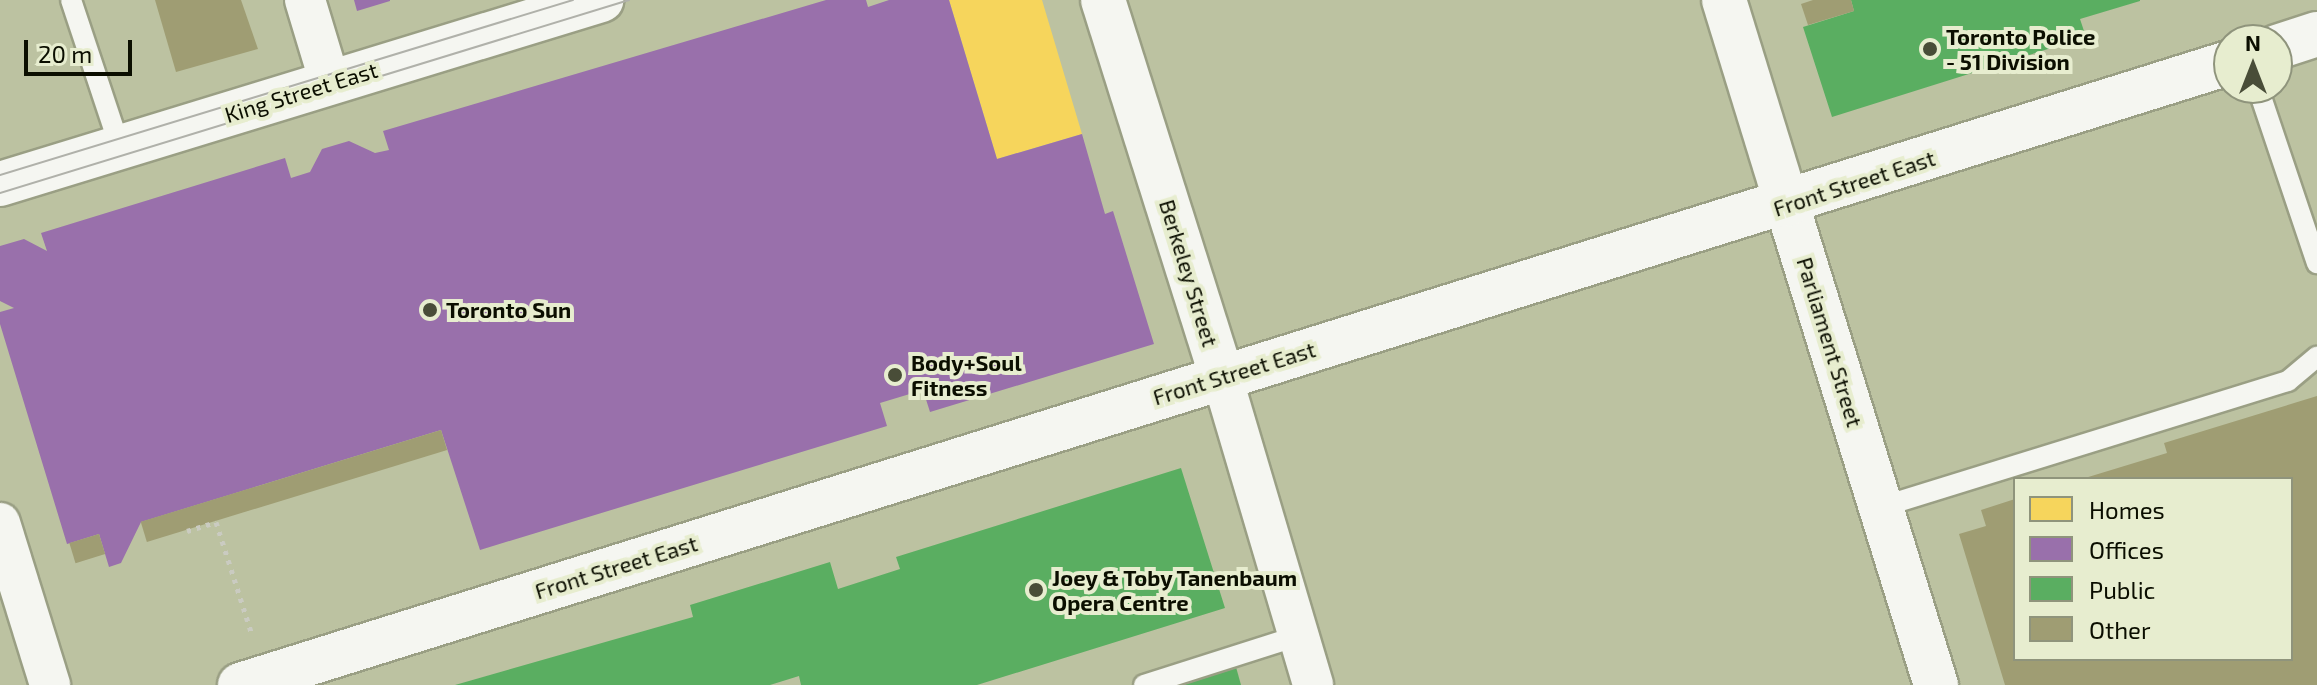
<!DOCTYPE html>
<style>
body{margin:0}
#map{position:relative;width:2317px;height:685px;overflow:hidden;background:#bcc2a1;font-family:"Exo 2",sans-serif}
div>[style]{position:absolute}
.homes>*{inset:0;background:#f6d55c}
.offices>*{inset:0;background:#9970ab}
.public>*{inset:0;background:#5aae61}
.building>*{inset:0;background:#9f9d73;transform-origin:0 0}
.path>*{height:5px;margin-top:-2.5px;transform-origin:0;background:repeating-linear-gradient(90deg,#cacbc1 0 4px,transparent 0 10px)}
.roads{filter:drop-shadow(2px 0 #9a9f84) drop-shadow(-2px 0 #9a9f84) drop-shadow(0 2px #9a9f84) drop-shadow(0 -2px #9a9f84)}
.service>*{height:20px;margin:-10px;padding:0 10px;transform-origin:10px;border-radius:10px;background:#f5f6f1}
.minor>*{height:40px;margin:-20px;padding:0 20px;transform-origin:20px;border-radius:20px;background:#f5f6f1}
.tertiary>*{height:44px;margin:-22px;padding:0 22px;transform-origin:22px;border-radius:22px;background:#f5f6f1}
.secondary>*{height:44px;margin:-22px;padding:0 22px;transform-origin:22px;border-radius:22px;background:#f5f6f1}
.primary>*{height:44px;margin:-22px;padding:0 22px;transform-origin:22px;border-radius:22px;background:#f5f6f1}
.tram>*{height:2px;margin:-1px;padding:0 1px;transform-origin:1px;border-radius:1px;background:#b0b1aa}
.dots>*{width:22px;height:22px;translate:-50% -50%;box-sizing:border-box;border:4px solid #e7edcf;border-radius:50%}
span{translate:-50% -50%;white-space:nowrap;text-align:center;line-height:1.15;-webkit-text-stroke:8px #e7edcf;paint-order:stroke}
.poi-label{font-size:22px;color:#0b0e00;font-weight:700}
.left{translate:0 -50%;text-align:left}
.street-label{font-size:22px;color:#0b0e00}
.legend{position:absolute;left:2013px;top:477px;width:280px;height:184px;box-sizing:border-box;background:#e7edcf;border:2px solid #8f947c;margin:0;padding:10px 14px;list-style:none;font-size:24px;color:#0b0e00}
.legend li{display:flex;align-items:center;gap:16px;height:40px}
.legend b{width:40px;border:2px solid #8f947c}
.north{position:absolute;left:2213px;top:24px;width:80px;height:80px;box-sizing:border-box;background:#e7edcf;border:2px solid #8f947c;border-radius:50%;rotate:0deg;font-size:22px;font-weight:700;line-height:32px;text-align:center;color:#0b0e00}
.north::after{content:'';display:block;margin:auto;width:28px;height:36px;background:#494d38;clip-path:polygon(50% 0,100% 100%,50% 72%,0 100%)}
.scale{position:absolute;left:24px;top:40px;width:108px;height:36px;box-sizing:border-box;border:4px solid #0b0e00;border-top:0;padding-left:10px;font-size:24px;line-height:28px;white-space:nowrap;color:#0b0e00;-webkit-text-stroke:6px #e7edcf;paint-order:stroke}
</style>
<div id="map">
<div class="homes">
<i style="clip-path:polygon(949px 0,1042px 0,1082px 134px,997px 159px)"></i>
</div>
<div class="offices">
<i style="clip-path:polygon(354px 0,390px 0,390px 1px,357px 11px)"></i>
<i style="clip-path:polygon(826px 0,866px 0,868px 7px,889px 0,949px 0,997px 159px,1082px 134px,1105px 214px,1113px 211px,1154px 344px,930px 412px,923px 390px,880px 403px,887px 426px,480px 550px,441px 430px,141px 522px,121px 563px,109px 567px,99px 534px,67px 544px,0 324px,0 312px,14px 308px,0 301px,0 246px,24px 239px,47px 251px,41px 233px,285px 158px,291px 178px,310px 172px,322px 149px,349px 141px,375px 153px,389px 150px,383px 131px)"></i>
</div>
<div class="public">
<i style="clip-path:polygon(1851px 0,2140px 0,2140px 1px,2080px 19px,2086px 37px,1832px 117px,1803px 27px,1854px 11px)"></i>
<i style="clip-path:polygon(1181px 468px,1225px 608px,977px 685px,801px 685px,799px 676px,770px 685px,455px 685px,693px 617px,690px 605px,830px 562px,838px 589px,900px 569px,896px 557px)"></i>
<i style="clip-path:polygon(1236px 667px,1241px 685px,1183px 685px,1183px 684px)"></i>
</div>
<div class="building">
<i style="clip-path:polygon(155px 0,241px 0,258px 49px,176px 72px)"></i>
<i style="clip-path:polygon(1813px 0,1851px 0,1854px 11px,1808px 25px,1801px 4px)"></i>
<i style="clip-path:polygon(2317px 396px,2317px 685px,2005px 685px,1959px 534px,1986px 526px,1981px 510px,2015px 499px,2015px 659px,2291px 659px,2291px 479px,2085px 478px,2167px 453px,2164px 443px)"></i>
<i style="left:441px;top:430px;width:21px;height:314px;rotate:73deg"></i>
<i style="left:99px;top:534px;width:21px;height:31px;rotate:73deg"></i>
</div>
<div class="path">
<i style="left:187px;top:531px;width:30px;rotate:-17deg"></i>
<i style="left:216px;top:522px;width:115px;rotate:72.3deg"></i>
</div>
<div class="roads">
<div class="service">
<i style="left:71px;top:0;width:155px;rotate:71.6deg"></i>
<i style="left:2258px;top:88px;width:185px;rotate:71.4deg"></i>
<i style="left:1881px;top:507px;width:426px;rotate:-17.2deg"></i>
<i style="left:2288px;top:381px;width:38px;rotate:-40deg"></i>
<i style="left:1144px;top:685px;width:162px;rotate:-17.7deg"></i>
</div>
<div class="minor">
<i style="left:305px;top:0;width:87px;rotate:73.2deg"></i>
<i style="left:1222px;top:377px;width:321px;rotate:73.5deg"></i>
<i style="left:0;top:523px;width:170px;rotate:72.8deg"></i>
</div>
<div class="tertiary">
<i style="left:1103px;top:0;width:395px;rotate:72.5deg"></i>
</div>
<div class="secondary">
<i style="left:0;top:184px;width:629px;rotate:-17.02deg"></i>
<i style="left:1787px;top:205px;width:503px;rotate:72.75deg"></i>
</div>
<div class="primary">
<i style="left:1724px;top:0;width:214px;rotate:72.9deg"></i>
<i style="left:2277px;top:47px;width:42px;rotate:-18deg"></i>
<i style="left:240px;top:685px;width:2084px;rotate:-17.37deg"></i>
</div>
</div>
<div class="tram">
<i style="left:0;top:175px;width:599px;rotate:-16.98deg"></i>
<i style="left:0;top:193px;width:658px;rotate:-17.06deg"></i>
</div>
<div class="dots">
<i style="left:1930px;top:49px;background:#494d38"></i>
<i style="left:430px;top:310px;background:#494d38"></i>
<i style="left:895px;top:375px;background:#494d38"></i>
<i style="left:1036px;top:590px;background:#494d38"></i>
</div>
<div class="poi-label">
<span class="left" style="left:1946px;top:49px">Toronto Police<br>- 51 Division</span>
<span class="left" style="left:446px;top:310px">Toronto Sun</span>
<span class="left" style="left:911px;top:375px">Body+Soul<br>Fitness</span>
<span class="left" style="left:1052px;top:590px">Joey &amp; Toby Tanenbaum<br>Opera Centre</span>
</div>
<div class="street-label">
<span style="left:301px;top:92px;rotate:-17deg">King Street East</span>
<span style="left:1854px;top:183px;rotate:-18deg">Front Street East</span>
<span style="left:1189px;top:273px;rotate:73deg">Berkeley Street</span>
<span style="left:1830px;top:342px;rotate:73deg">Parliament Street</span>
<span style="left:1234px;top:373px;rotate:-17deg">Front Street East</span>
<span style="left:616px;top:567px;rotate:-17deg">Front Street East</span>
</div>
<ul class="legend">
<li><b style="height:22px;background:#f6d55c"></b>Homes</li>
<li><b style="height:22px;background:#9970ab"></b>Offices</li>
<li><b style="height:22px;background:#5aae61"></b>Public</li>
<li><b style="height:22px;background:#9f9d73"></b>Other</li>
</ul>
<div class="north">N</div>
<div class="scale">20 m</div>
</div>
